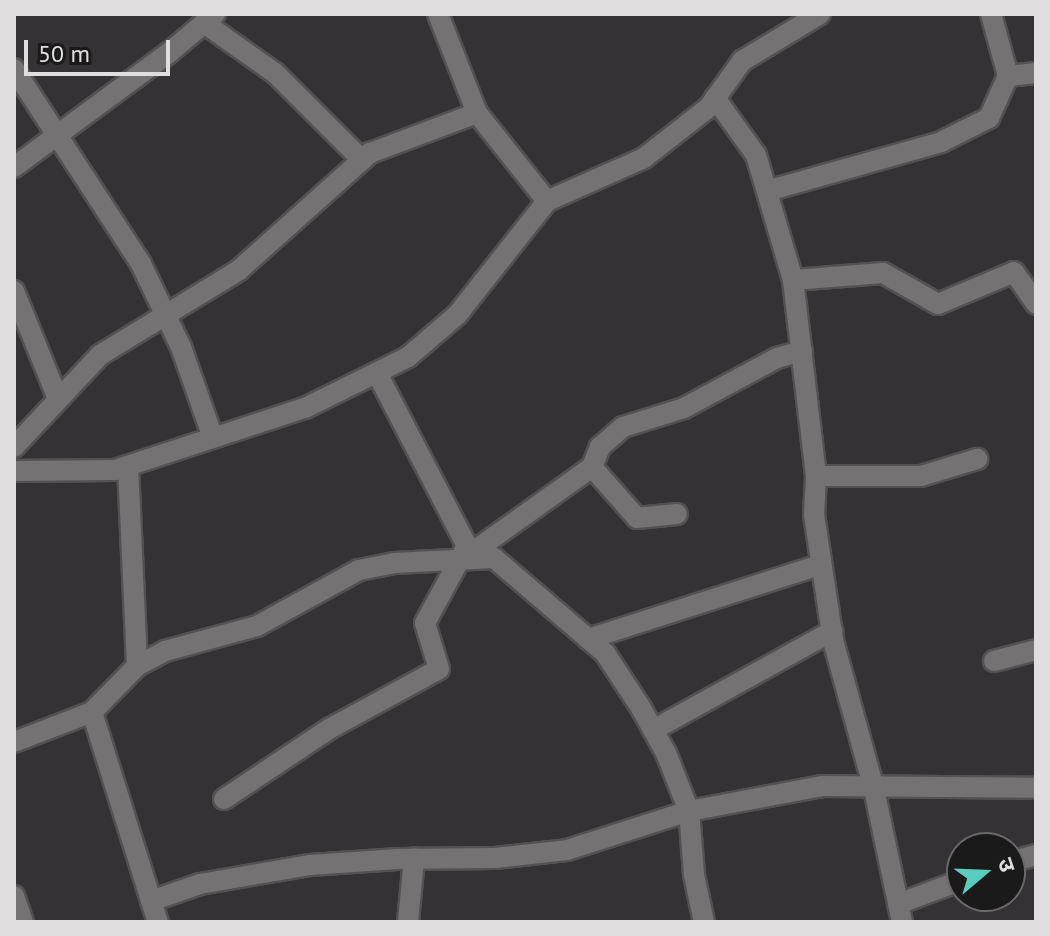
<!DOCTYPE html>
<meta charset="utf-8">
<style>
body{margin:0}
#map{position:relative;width:1050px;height:936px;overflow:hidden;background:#343234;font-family:"PT Sans","Noto Sans Devanagari",sans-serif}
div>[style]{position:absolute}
.roads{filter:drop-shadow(2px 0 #535152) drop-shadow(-2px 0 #535152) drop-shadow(0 2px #535152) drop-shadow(0 -2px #535152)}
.street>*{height:20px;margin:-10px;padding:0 10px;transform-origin:10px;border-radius:10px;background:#757274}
.secondary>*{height:20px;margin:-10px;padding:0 10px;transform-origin:10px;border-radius:10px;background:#757274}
span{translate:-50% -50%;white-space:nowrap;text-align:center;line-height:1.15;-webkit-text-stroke:8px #1b1a1b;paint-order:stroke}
.frame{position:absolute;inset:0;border:16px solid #e0dedf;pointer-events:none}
.north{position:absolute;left:946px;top:832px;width:80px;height:80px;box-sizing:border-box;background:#1b1a1b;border:2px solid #6a6869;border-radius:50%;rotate:71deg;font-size:22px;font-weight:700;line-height:32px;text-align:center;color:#e0dedf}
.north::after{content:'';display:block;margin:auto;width:28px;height:36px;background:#59cebe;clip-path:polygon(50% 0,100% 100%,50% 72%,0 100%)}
.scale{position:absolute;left:24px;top:40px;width:146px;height:36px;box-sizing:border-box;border:4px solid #e0dedf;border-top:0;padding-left:10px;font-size:24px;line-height:28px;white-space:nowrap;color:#e0dedf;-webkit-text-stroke:6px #1b1a1b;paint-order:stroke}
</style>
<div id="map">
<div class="roads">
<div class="street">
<i style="left:438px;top:14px;width:106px;rotate:68.5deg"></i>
<i style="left:477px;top:113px;width:112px;rotate:51.5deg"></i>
<i style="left:204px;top:23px;width:87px;rotate:35.2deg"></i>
<i style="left:275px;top:73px;width:123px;rotate:45deg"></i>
<i style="left:14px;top:69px;width:233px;rotate:56.9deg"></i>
<i style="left:141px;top:264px;width:92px;rotate:64.3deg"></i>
<i style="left:181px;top:347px;width:96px;rotate:70.6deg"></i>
<i style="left:1008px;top:76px;width:28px;rotate:-6deg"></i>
<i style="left:715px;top:98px;width:70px;rotate:54.3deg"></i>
<i style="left:756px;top:155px;width:130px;rotate:73.5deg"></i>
<i style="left:793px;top:280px;width:197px;rotate:83.3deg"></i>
<i style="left:14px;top:167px;width:194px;rotate:-36.4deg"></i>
<i style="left:170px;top:52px;width:59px;rotate:-40.2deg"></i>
<i style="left:767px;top:191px;width:181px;rotate:-15.7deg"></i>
<i style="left:941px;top:142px;width:54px;rotate:-26.6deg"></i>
<i style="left:989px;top:118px;width:46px;rotate:-65.7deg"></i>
<i style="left:1008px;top:76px;width:64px;rotate:-105.3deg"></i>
<i style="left:793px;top:280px;width:90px;rotate:-4.4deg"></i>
<i style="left:883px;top:273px;width:63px;rotate:29.4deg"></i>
<i style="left:938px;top:304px;width:82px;rotate:-22.8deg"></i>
<i style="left:1014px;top:272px;width:39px;rotate:55deg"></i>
<i style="left:14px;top:291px;width:117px;rotate:67.8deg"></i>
<i style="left:14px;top:447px;width:126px;rotate:-46.9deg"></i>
<i style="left:100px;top:355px;width:163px;rotate:-31.4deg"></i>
<i style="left:239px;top:270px;width:176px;rotate:-41.8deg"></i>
<i style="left:370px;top:153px;width:114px;rotate:-20.5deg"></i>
<i style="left:128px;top:466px;width:200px;rotate:87.4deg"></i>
<i style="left:592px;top:467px;width:22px;rotate:-68deg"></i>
<i style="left:600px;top:447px;width:30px;rotate:-41deg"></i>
<i style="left:623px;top:427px;width:64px;rotate:-17.3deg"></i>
<i style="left:684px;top:408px;width:106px;rotate:-28.3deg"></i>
<i style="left:777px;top:358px;width:26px;rotate:-16deg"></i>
<i style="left:14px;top:471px;width:101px;rotate:-0.6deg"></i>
<i style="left:115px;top:470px;width:200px;rotate:-18.1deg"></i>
<i style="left:305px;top:408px;width:115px;rotate:-26.3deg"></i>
<i style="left:408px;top:357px;width:65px;rotate:-40.6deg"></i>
<i style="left:457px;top:315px;width:145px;rotate:-51.7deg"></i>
<i style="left:547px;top:201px;width:106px;rotate:-23.9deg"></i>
<i style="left:644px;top:158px;width:83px;rotate:-38.1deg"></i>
<i style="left:709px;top:107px;width:57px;rotate:-54.3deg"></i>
<i style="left:742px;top:61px;width:91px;rotate:-31.1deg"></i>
<i style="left:463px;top:559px;width:158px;rotate:-35.5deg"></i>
<i style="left:592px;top:467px;width:68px;rotate:48.6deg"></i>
<i style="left:637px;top:518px;width:40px;rotate:-5.7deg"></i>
<i style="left:588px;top:639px;width:244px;rotate:-17.7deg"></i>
<i style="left:994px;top:661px;width:43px;rotate:-14.7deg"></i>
<i style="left:92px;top:712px;width:220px;rotate:72.6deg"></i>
<i style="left:653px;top:730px;width:205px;rotate:-28.9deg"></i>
<i style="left:14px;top:742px;width:84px;rotate:-21deg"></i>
<i style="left:92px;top:712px;width:64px;rotate:-45.6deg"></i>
<i style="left:137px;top:666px;width:32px;rotate:-28deg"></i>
<i style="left:165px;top:651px;width:95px;rotate:-15.2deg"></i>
<i style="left:257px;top:626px;width:116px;rotate:-28.8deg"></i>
<i style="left:359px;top:570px;width:36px;rotate:-11deg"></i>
<i style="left:394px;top:563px;width:100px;rotate:-2.9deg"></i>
<i style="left:494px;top:558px;width:146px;rotate:40.6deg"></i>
<i style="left:605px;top:653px;width:66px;rotate:56.8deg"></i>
<i style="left:641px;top:708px;width:51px;rotate:60.9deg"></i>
<i style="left:666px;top:753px;width:62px;rotate:68.4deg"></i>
<i style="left:689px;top:811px;width:64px;rotate:85.5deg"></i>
<i style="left:694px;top:875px;width:48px;rotate:78deg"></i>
<i style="left:224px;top:799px;width:126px;rotate:-33.7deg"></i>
<i style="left:329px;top:729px;width:125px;rotate:-28.6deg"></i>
<i style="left:439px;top:669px;width:48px;rotate:-106.9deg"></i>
<i style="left:425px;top:623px;width:88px;rotate:-61.4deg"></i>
<i style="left:467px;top:546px;width:195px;rotate:-117.5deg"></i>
<i style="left:1010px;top:862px;width:27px;rotate:-15deg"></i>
<i style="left:151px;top:901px;width:52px;rotate:-19.1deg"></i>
<i style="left:200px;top:884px;width:112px;rotate:-9.8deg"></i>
<i style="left:310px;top:865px;width:88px;rotate:-3.9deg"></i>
<i style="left:398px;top:859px;width:97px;rotate:-0.6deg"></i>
<i style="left:495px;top:858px;width:72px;rotate:-6.3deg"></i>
<i style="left:567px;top:850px;width:128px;rotate:-17.7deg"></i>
<i style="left:689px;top:811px;width:135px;rotate:-10.6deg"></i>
<i style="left:822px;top:786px;width:214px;rotate:0.5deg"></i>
<i style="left:898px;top:904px;width:68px;rotate:-20.6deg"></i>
<i style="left:408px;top:922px;width:64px;rotate:-84.6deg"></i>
<i style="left:902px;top:922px;width:136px;rotate:-101.9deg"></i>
<i style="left:874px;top:789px;width:155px;rotate:-105.4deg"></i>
<i style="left:833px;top:640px;width:126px;rotate:-98.6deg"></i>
<i style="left:814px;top:515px;width:39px;rotate:-87deg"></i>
<i style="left:816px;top:476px;width:105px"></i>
<i style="left:921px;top:476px;width:59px;rotate:-16.9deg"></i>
</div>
<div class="secondary">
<i style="left:14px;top:896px;width:28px;rotate:71deg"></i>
</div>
</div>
<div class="frame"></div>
<div class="north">उ</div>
<div class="scale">50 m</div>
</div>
